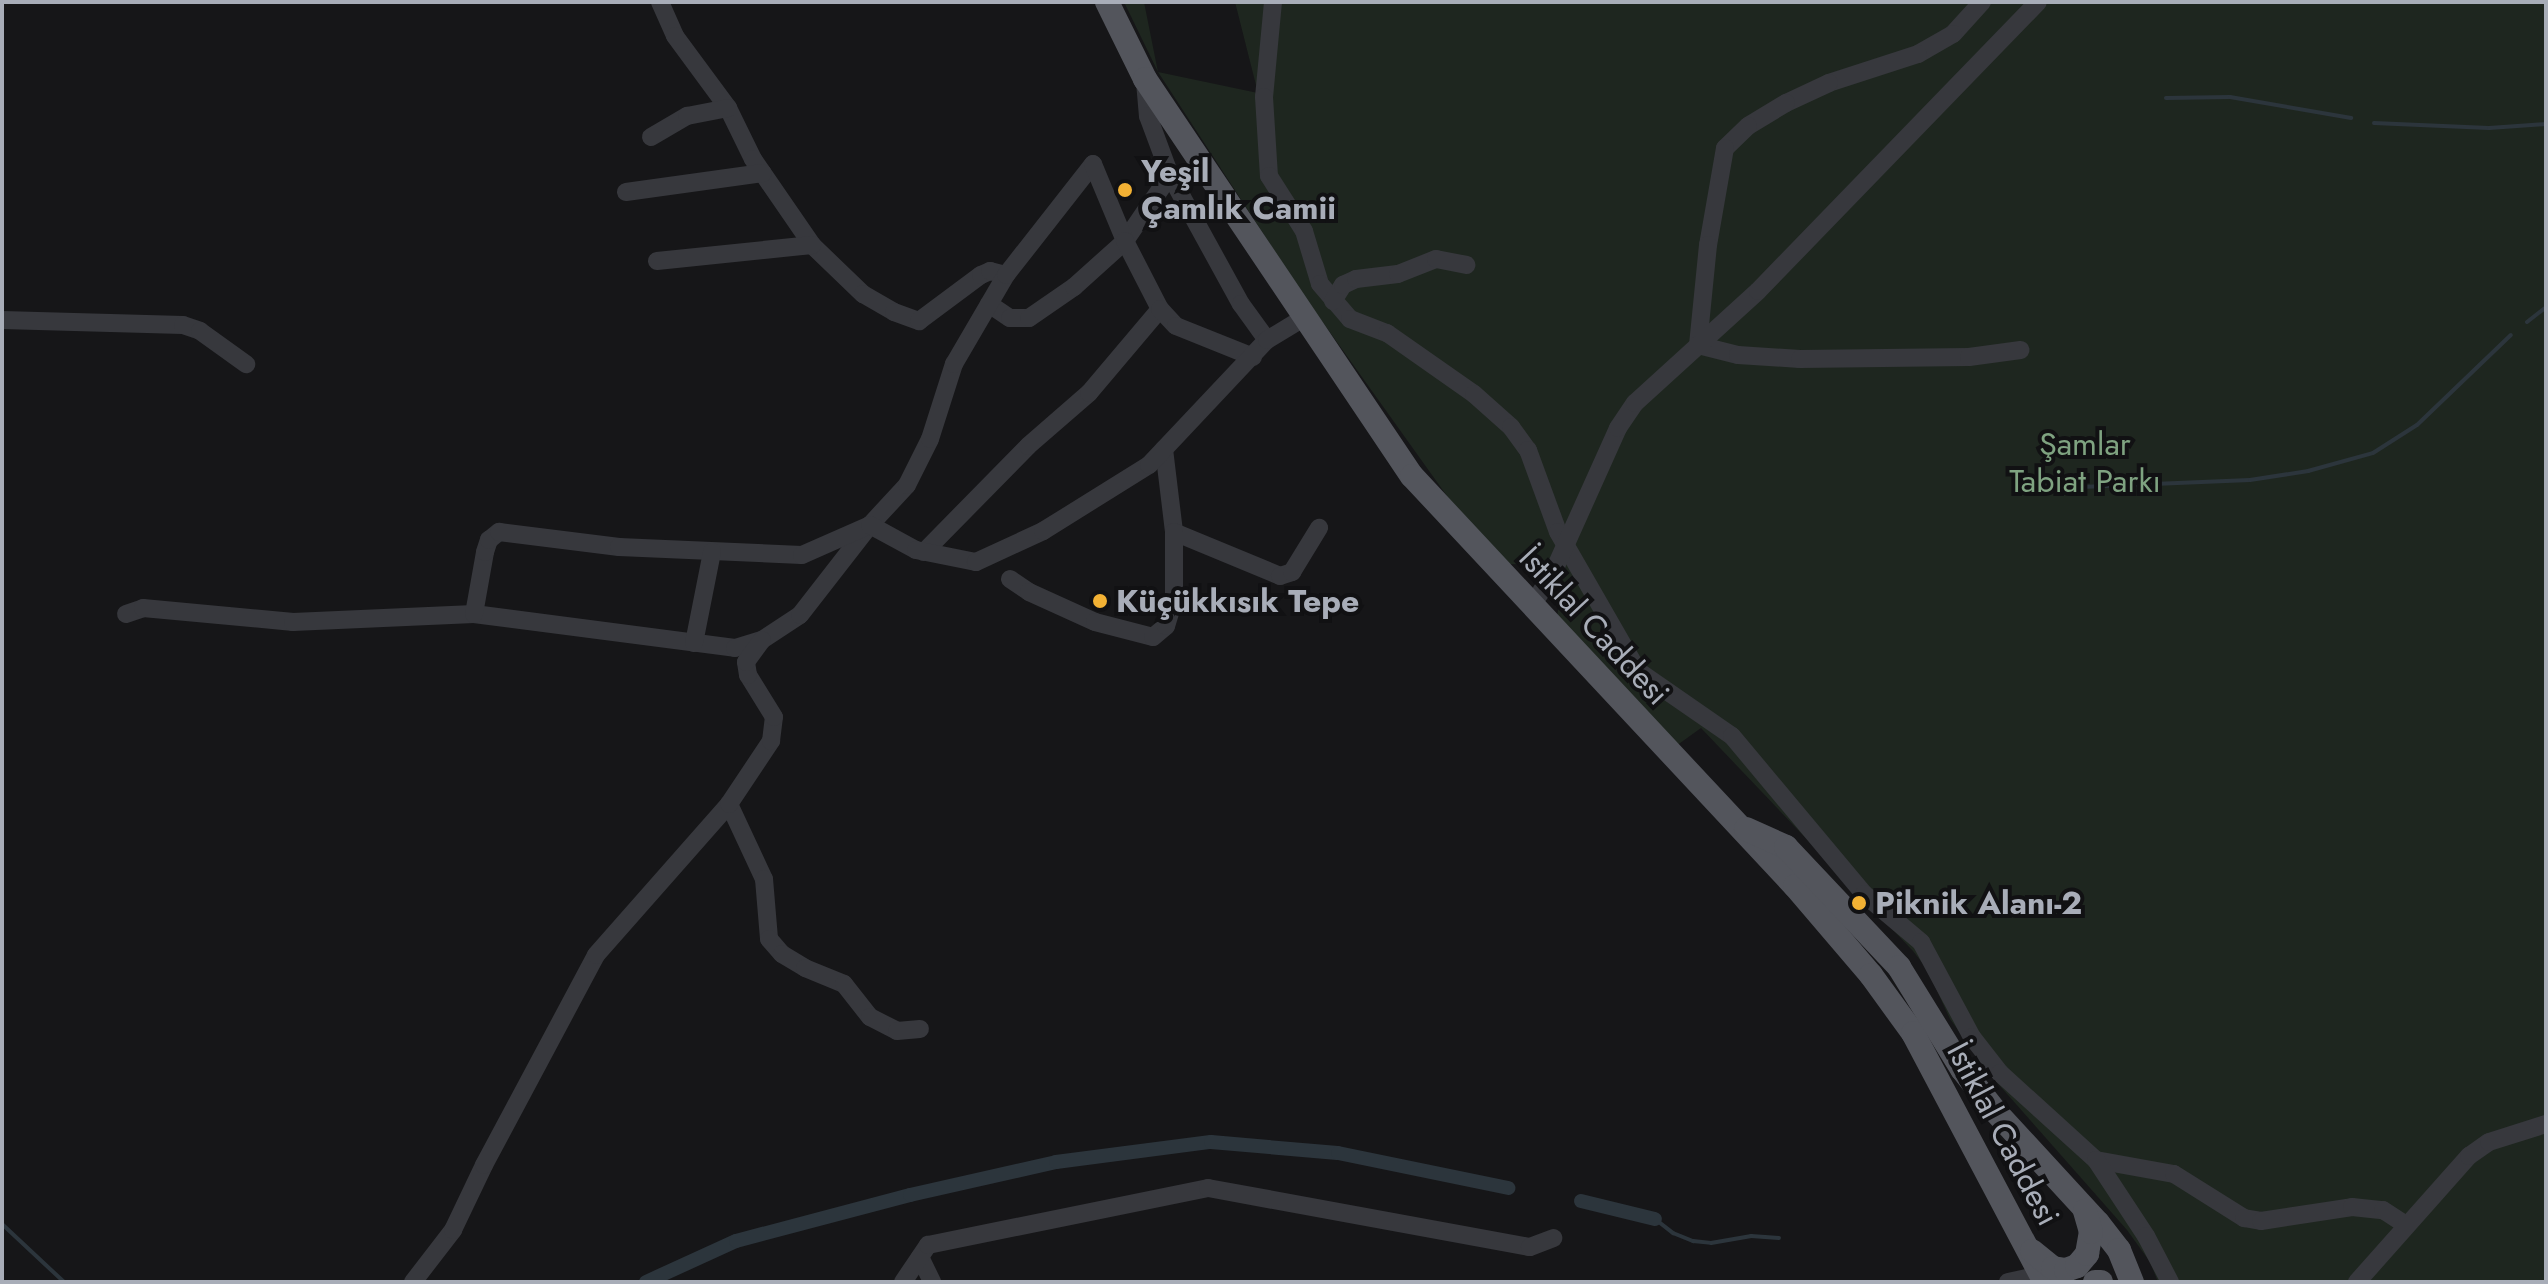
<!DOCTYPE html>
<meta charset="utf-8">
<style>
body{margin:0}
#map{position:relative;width:2548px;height:1284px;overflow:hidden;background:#161618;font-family:Jost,sans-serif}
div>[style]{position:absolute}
.green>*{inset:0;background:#1e261f}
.stream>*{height:4px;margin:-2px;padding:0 2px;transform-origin:2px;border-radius:2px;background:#2c353c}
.canal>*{height:14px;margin:-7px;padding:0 7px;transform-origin:7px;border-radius:7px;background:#2c353c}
.minor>*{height:18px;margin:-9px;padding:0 9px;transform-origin:9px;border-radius:9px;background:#37383d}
.major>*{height:24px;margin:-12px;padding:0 12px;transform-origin:12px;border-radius:12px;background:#53555c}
.dots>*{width:22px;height:22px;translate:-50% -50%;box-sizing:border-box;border:4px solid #111113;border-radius:50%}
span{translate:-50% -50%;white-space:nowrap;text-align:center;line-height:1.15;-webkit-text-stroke:8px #111113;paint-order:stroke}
.poi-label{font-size:32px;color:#a8adb8;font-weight:700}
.left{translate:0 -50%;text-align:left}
.park-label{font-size:32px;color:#7fa381}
.street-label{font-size:32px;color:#a8adb8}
.frame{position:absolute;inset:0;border:4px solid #a8adb8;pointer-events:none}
</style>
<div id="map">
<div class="green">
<i style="clip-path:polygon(1124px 2px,1144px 2px,1158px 72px,1258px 93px,1235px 2px,2546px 2px,2546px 1282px,2158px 1282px,2150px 1262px,2127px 1230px,1993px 1078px,1950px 1019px,1927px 969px,1913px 951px,1701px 728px,1676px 746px,1557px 618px,1561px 588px,1543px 565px,1509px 564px,1452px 503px,1304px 296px,1158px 72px)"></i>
</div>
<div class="stream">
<i style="left:2166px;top:98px;width:64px;rotate:-0.9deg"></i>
<i style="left:2230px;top:97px;width:123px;rotate:9.8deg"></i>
<i style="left:2374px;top:123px;width:115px;rotate:2.5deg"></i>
<i style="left:2489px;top:128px;width:57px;rotate:-4deg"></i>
<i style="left:2527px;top:322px;width:24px;rotate:-38deg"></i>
<i style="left:2057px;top:488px;width:193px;rotate:-2.4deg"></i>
<i style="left:2250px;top:480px;width:59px;rotate:-8.8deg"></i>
<i style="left:2308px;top:471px;width:67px;rotate:-15.5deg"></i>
<i style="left:2373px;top:453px;width:52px;rotate:-32.5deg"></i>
<i style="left:2417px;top:425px;width:130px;rotate:-43.8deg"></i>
<i style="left:1655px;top:1219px;width:23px;rotate:38deg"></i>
<i style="left:1673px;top:1233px;width:22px;rotate:22deg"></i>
<i style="left:1693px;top:1241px;width:18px;rotate:6deg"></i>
<i style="left:1711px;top:1243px;width:41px;rotate:-9.9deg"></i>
<i style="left:1751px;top:1236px;width:28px;rotate:4deg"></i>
<i style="left:2px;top:1224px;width:85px;rotate:43.1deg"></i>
</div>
<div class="canal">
<i style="left:1581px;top:1201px;width:76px;rotate:13.7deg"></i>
<i style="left:646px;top:1282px;width:99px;rotate:-24.5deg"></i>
<i style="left:736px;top:1241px;width:180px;rotate:-14.8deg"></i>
<i style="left:910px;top:1195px;width:150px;rotate:-12.7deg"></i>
<i style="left:1056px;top:1162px;width:156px;rotate:-7.4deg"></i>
<i style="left:1211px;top:1142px;width:127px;rotate:5deg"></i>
<i style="left:1338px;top:1153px;width:174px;rotate:11.6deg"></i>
</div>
<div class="minor">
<i style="left:660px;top:2px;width:37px;rotate:66deg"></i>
<i style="left:675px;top:36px;width:89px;rotate:53.6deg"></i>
<i style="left:728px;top:108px;width:57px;rotate:63.9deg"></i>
<i style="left:753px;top:159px;width:104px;rotate:55.5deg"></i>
<i style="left:812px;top:245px;width:71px;rotate:43.9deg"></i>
<i style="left:863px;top:294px;width:36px;rotate:30deg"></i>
<i style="left:894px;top:312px;width:27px;rotate:20deg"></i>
<i style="left:919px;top:321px;width:77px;rotate:-36.6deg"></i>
<i style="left:981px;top:275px;width:10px;rotate:-24deg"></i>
<i style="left:990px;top:271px;width:16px;rotate:14deg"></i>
<i style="left:1273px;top:2px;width:95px;rotate:95.4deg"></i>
<i style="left:1264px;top:97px;width:79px;rotate:86.4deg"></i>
<i style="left:1269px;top:176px;width:65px;rotate:57.5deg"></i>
<i style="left:1304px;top:231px;width:55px;rotate:73.2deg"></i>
<i style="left:1320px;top:284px;width:46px;rotate:49.4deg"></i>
<i style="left:1350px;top:319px;width:40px;rotate:21deg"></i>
<i style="left:1387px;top:333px;width:106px;rotate:35deg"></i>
<i style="left:1474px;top:394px;width:50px;rotate:41.7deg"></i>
<i style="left:1511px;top:427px;width:29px;rotate:54deg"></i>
<i style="left:1528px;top:450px;width:87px;rotate:69.9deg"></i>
<i style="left:1558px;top:532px;width:160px;rotate:60.1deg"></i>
<i style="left:1638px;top:671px;width:114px;rotate:34.7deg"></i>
<i style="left:1732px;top:736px;width:206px;rotate:50.1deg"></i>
<i style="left:1864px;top:894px;width:75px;rotate:40.1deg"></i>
<i style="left:1921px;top:942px;width:108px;rotate:61.8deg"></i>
<i style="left:1972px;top:1037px;width:46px;rotate:52.1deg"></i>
<i style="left:2000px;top:1073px;width:130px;rotate:42.2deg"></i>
<i style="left:2096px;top:1160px;width:79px;rotate:10.2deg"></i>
<i style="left:2174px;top:1174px;width:83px;rotate:32.2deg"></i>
<i style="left:2244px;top:1218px;width:17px;rotate:10deg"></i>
<i style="left:2261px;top:1221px;width:92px;rotate:-8.7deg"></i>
<i style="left:2352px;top:1207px;width:31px;rotate:6deg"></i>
<i style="left:2383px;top:1210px;width:27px;rotate:33deg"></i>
<i style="left:1982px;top:2px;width:43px;rotate:132.2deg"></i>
<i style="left:1953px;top:34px;width:40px;rotate:150.3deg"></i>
<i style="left:1918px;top:54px;width:94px;rotate:162deg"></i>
<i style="left:1829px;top:83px;width:47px;rotate:155.1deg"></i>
<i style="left:1786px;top:103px;width:44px;rotate:148.8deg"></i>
<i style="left:1748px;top:126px;width:32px;rotate:136deg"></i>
<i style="left:1725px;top:148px;width:98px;rotate:99.9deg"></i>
<i style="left:1708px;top:245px;width:100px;rotate:95.7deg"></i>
<i style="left:1698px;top:345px;width:41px;rotate:14deg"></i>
<i style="left:1738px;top:355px;width:62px;rotate:3.7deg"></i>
<i style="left:1800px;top:359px;width:169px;rotate:-0.7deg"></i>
<i style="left:1969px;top:357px;width:52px;rotate:-7.7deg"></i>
<i style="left:1145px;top:82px;width:34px;rotate:85deg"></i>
<i style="left:1148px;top:116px;width:63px;rotate:69.6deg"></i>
<i style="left:1170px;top:175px;width:147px;rotate:61.2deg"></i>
<i style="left:1241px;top:304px;width:44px;rotate:54.2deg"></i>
<i style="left:651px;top:137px;width:42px;rotate:-30.3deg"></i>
<i style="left:687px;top:116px;width:42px;rotate:-11deg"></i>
<i style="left:626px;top:192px;width:138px;rotate:-7.9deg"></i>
<i style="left:657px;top:261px;width:156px;rotate:-5.9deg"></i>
<i style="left:1333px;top:301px;width:19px;rotate:-58deg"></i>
<i style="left:1343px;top:285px;width:14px;rotate:-25deg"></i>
<i style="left:1356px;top:279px;width:42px;rotate:-6.8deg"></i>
<i style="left:1398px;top:274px;width:41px;rotate:-21.5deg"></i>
<i style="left:1436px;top:259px;width:31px;rotate:11deg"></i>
<i style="left:989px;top:304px;width:25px;rotate:34deg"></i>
<i style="left:1010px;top:318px;width:19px"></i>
<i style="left:1029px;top:318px;width:55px;rotate:-34.6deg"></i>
<i style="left:1074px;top:287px;width:69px;rotate:-42deg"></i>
<i style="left:1125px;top:241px;width:80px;rotate:-55.7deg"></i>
<i style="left:2px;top:320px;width:181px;rotate:1.6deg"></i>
<i style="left:183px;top:325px;width:18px;rotate:19deg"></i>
<i style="left:200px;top:331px;width:57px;rotate:35.7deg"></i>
<i style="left:1164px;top:449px;width:84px;rotate:83.1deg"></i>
<i style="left:1174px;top:532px;width:115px;rotate:22.5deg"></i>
<i style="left:1280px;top:576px;width:13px;rotate:-18deg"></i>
<i style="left:1292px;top:572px;width:52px;rotate:-58.5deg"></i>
<i style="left:924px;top:552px;width:148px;rotate:-45.5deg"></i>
<i style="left:1028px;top:446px;width:81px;rotate:-41deg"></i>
<i style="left:1089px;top:393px;width:110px;rotate:-49.8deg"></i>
<i style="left:1010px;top:579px;width:23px;rotate:34deg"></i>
<i style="left:1029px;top:592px;width:72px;rotate:24.4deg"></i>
<i style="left:1095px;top:622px;width:60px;rotate:14.5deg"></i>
<i style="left:1153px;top:637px;width:17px;rotate:-40deg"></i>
<i style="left:1166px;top:626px;width:27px;rotate:-73deg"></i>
<i style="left:1174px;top:600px;width:68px;rotate:-90deg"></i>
<i style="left:1531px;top:607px;width:38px;rotate:-57deg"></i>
<i style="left:1552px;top:575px;width:161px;rotate:-65.8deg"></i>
<i style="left:1618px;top:428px;width:30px;rotate:-56deg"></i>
<i style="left:1635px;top:403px;width:166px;rotate:-42.3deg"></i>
<i style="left:1758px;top:291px;width:402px;rotate:-45.9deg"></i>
<i style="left:126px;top:614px;width:18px;rotate:-19deg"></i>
<i style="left:143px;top:608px;width:151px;rotate:5.3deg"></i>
<i style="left:293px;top:622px;width:181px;rotate:-2.5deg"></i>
<i style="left:474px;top:614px;width:263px;rotate:7.4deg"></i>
<i style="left:735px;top:648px;width:28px;rotate:-17deg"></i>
<i style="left:762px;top:640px;width:45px;rotate:-33.3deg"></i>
<i style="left:800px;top:615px;width:114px;rotate:-52.1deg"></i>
<i style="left:870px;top:525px;width:54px;rotate:-47.2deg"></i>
<i style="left:907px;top:485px;width:51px;rotate:-63.4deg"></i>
<i style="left:930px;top:439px;width:79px;rotate:-72.3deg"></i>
<i style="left:954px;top:364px;width:103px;rotate:-59.7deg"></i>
<i style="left:1006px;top:275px;width:141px;rotate:-51.9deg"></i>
<i style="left:1093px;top:164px;width:83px;rotate:67.4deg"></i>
<i style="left:1125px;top:241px;width:76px;rotate:62.8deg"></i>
<i style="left:1160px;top:309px;width:23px;rotate:47deg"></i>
<i style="left:1176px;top:326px;width:83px;rotate:21.9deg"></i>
<i style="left:474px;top:614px;width:63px;rotate:-79.9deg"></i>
<i style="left:485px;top:552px;width:13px;rotate:-72deg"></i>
<i style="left:489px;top:540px;width:13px;rotate:-39deg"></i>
<i style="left:499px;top:532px;width:121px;rotate:7.1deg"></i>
<i style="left:619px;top:547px;width:183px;rotate:2.5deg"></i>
<i style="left:802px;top:555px;width:74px;rotate:-23.8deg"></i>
<i style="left:870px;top:525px;width:52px;rotate:28.5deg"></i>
<i style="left:916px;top:550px;width:61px;rotate:11.3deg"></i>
<i style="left:976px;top:562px;width:74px;rotate:-24.8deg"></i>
<i style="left:1043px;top:531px;width:125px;rotate:-31.9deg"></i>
<i style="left:1149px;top:465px;width:172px;rotate:-46.7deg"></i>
<i style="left:1267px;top:340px;width:44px;rotate:-31.2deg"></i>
<i style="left:694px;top:643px;width:93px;rotate:-78.8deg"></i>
<i style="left:729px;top:804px;width:83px;rotate:65deg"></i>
<i style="left:764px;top:879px;width:60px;rotate:85.2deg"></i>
<i style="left:769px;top:939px;width:20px;rotate:49deg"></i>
<i style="left:782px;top:954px;width:27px;rotate:31deg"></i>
<i style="left:805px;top:968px;width:42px;rotate:22.3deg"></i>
<i style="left:844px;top:984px;width:42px;rotate:51.8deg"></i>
<i style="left:870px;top:1017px;width:30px;rotate:27deg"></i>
<i style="left:897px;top:1031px;width:23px;rotate:-5deg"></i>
<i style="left:2096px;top:1160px;width:91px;rotate:56.7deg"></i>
<i style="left:2146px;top:1236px;width:52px;rotate:62.4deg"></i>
<i style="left:920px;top:1257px;width:28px;rotate:64deg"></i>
<i style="left:413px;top:1282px;width:66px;rotate:-52.4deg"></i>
<i style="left:453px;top:1230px;width:72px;rotate:-64.5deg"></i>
<i style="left:484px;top:1165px;width:238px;rotate:-61.9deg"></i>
<i style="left:596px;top:955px;width:201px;rotate:-48.6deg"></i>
<i style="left:729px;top:804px;width:76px;rotate:-56.3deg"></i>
<i style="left:771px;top:741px;width:24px;rotate:-83deg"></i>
<i style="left:774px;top:717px;width:49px;rotate:-121.8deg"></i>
<i style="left:748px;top:675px;width:13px;rotate:-99deg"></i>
<i style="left:746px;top:662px;width:27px;rotate:-54deg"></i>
<i style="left:903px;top:1282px;width:45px;rotate:-56deg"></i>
<i style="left:928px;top:1245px;width:286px;rotate:-11.5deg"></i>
<i style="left:1208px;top:1188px;width:327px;rotate:10.4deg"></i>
<i style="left:1530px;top:1247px;width:25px;rotate:-21deg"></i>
<i style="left:2008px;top:1282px;width:34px;rotate:-12deg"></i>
<i style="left:2357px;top:1282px;width:169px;rotate:-48.4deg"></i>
<i style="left:2469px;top:1156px;width:24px;rotate:-35deg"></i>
<i style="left:2489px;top:1142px;width:60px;rotate:-17.5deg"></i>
</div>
<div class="major">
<i style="left:1107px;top:2px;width:86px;rotate:63.7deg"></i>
<i style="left:1145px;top:79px;width:478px;rotate:56.1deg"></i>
<i style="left:1412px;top:476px;width:561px;rotate:46.95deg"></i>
<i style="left:1795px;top:886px;width:117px;rotate:49.5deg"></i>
<i style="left:1871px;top:975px;width:72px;rotate:54.1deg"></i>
<i style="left:1913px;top:1033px;width:282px;rotate:62.1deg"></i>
<i style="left:1746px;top:829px;width:44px;rotate:24.2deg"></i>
<i style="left:1786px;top:847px;width:165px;rotate:46.7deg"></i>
<i style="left:1899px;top:967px;width:120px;rotate:58.3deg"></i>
<i style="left:1962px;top:1069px;width:53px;rotate:51.8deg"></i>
<i style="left:1995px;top:1111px;width:152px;rotate:47.4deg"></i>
<i style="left:2098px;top:1223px;width:34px;rotate:52deg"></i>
<i style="left:2119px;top:1250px;width:35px;rotate:68deg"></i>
<i style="left:2032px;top:1251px;width:27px;rotate:39deg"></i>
<i style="left:2053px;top:1268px;width:13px;rotate:9deg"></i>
<i style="left:2066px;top:1270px;width:12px;rotate:-20deg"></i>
<i style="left:2077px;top:1266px;width:16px;rotate:-50deg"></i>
<i style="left:2087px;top:1254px;width:22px;rotate:-80deg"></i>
<i style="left:2091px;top:1232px;width:22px;rotate:-106deg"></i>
<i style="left:2095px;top:1282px;width:6px"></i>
</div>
<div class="dots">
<i style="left:1125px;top:190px;background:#f2b134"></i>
<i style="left:1100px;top:601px;background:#f2b134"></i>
<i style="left:1859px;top:903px;background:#f2b134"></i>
</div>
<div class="poi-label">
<span class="left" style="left:1141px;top:190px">Yeşil<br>Çamlık Camii</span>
<span class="left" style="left:1116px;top:601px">Küçükkısık Tepe</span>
<span class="left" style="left:1875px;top:903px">Piknik Alanı-2</span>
</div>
<div class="park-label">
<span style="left:2085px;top:463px">Şamlar<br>Tabiat Parkı</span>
</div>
<div class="street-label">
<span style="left:1594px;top:626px;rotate:47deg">İstiklal Caddesi</span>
<span style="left:2003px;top:1134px;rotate:62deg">İstiklal Caddesi</span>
</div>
<div class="frame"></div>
</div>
